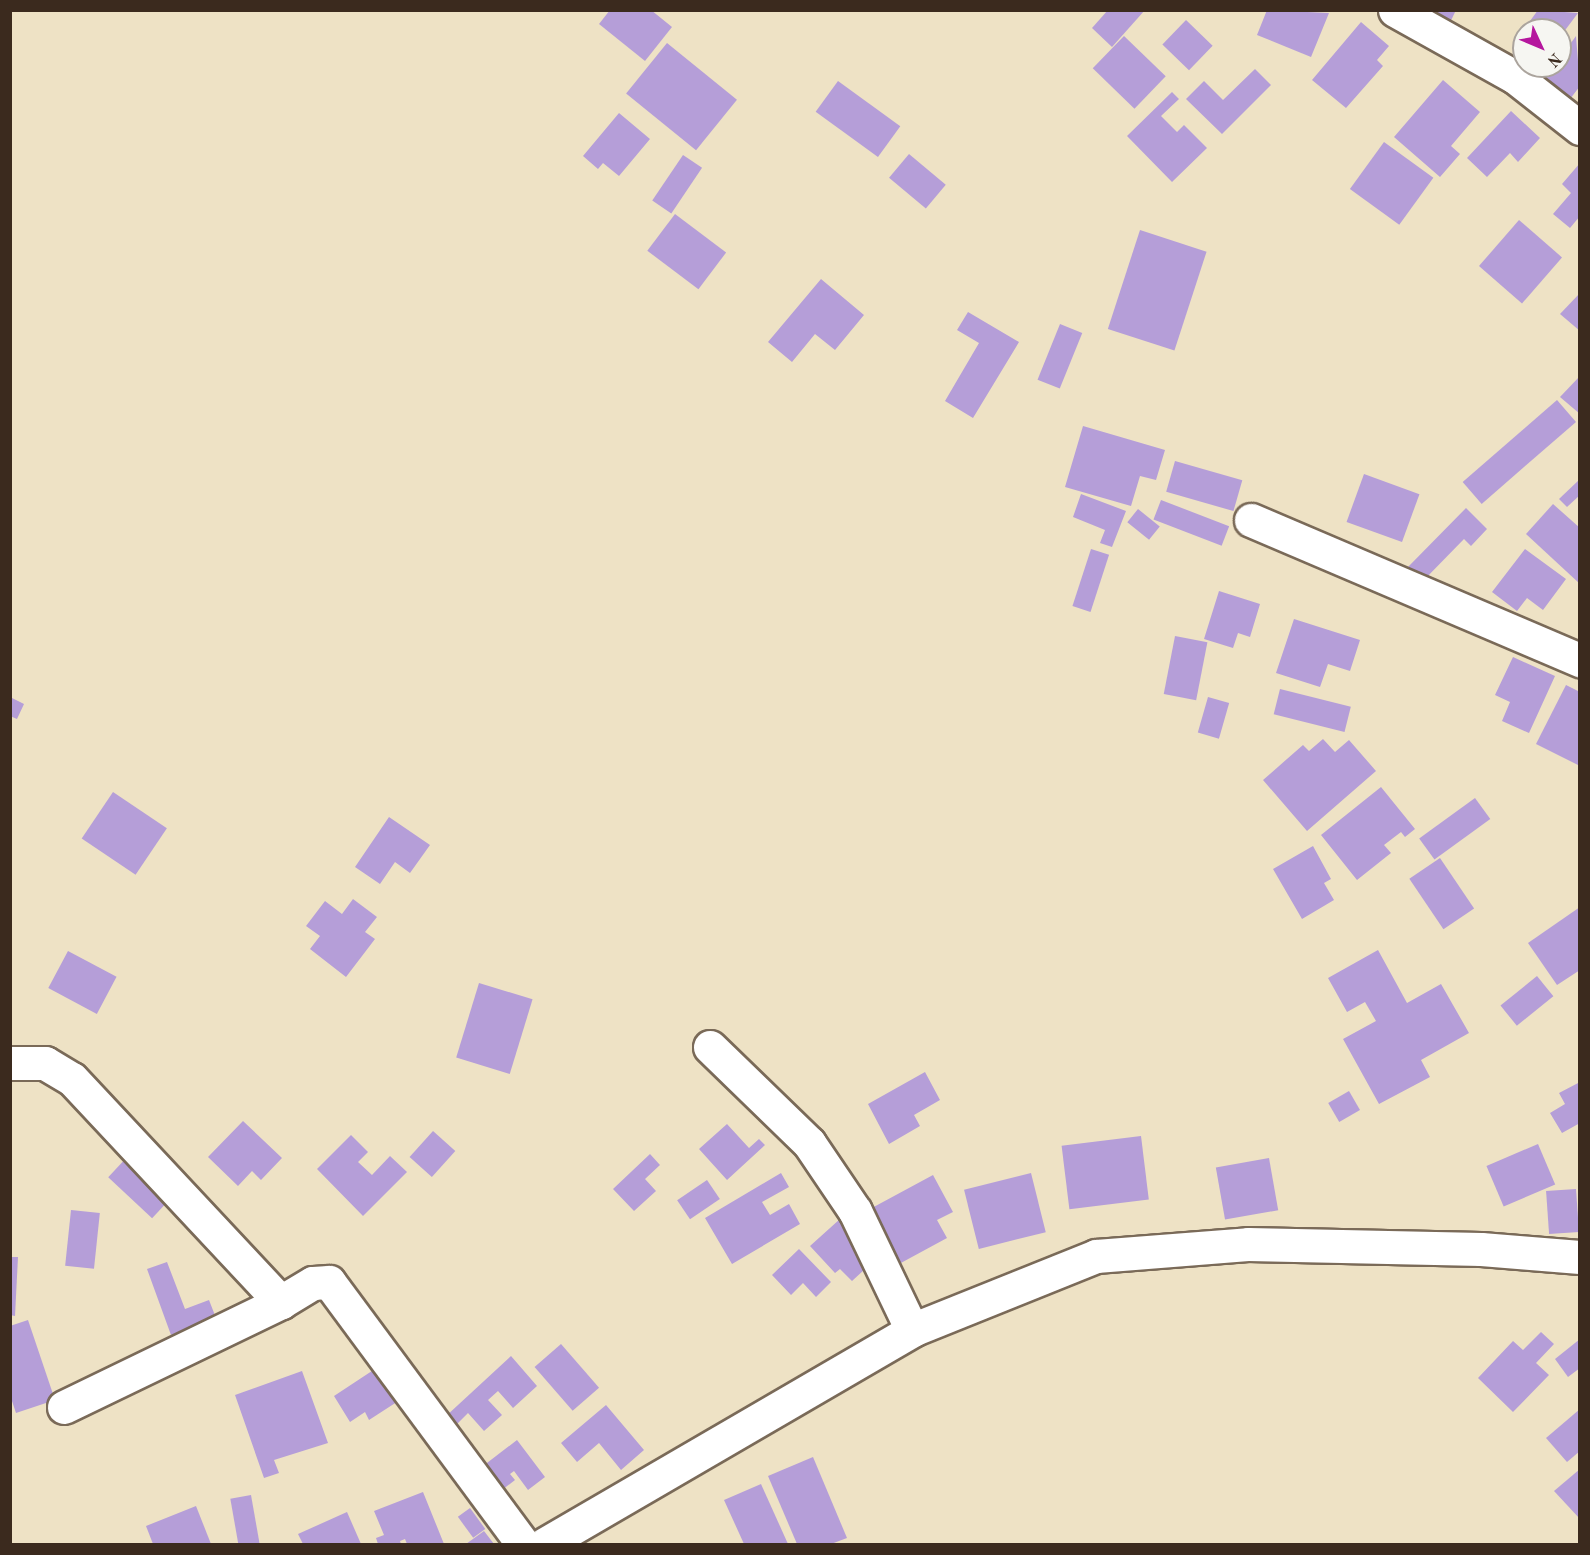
<!DOCTYPE html>
<style>
body{margin:0}
#map{position:relative;width:1590px;height:1555px;overflow:hidden;background:#eee2c5;font-family:"Old Standard TT",serif}
div>[style]{position:absolute}
.building>*{inset:0;background:#b59ed8;transform-origin:0 0}
.roads{filter:drop-shadow(2px 0 #7a6a58) drop-shadow(-2px 0 #7a6a58) drop-shadow(0 2px #7a6a58) drop-shadow(0 -2px #7a6a58)}
.minor>*{height:33px;margin:-16.5px;padding:0 16.5px;transform-origin:16.5px;border-radius:16.5px;background:#fff}
.tertiary>*{height:33px;margin:-16.5px;padding:0 16.5px;transform-origin:16.5px;border-radius:16.5px;background:#fff}
span{translate:-50% -50%;white-space:nowrap;text-align:center;line-height:1.15;-webkit-text-stroke:5px #f6f6f2;paint-order:stroke}
.frame{position:absolute;inset:0;border:12px solid #3b2a1e;pointer-events:none}
.north{position:absolute;left:1512px;top:18px;width:60px;height:60px;box-sizing:border-box;background:#f6f6f2;border:2px solid #aba49d;border-radius:50%;rotate:134deg;font-size:16px;font-weight:700;line-height:24px;text-align:center;color:#3b2a1e}
.north::after{content:'';display:block;margin:auto;width:21px;height:27px;background:#b5179e;clip-path:polygon(50% 0,100% 100%,50% 72%,0 100%)}
</style>
<div id="map">
<div class="building">
<i style="clip-path:polygon(610px 10px,651px 10px,672px 27px,645px 61px,599px 24px)"></i>
<i style="clip-path:polygon(1108px 10px,1145px 10px,1112px 47px,1092px 28px)"></i>
<i style="clip-path:polygon(1267px 10px,1329px 13px,1311px 57px,1257px 35px)"></i>
<i style="clip-path:polygon(1433px 10px,1456px 10px,1446px 31px,1427px 22px)"></i>
<i style="clip-path:polygon(1538px 10px,1578px 13px,1560px 37px,1560px 30px,1524px 30px,1524px 50px,1514px 43px)"></i>
<i style="left:1186px;top:20px;width:37px;height:34px;rotate:44deg"></i>
<i style="clip-path:polygon(1361px 22px,1389px 46px,1377px 60px,1383px 66px,1346px 108px,1312px 80px)"></i>
<i style="left:1124px;top:36px;width:58px;height:45px;rotate:44deg"></i>
<i style="clip-path:polygon(1576px 36px,1580px 86px,1567px 103px,1541px 83px,1554px 66px,1560px 66px,1560px 58px)"></i>
<i style="left:667px;top:43px;width:90px;height:65px;rotate:39deg"></i>
<i style="clip-path:polygon(1255px 69px,1271px 85px,1222px 134px,1186px 99px,1204px 81px,1223px 100px)"></i>
<i style="clip-path:polygon(1443px 80px,1480px 112px,1451px 146px,1460px 154px,1440px 177px,1394px 137px)"></i>
<i style="left:838px;top:81px;width:77px;height:38px;rotate:36deg"></i>
<i style="clip-path:polygon(1172px 92px,1179px 99px,1161px 116px,1177px 132px,1184px 125px,1207px 148px,1172px 182px,1127px 136px)"></i>
<i style="clip-path:polygon(1511px 111px,1540px 138px,1518px 162px,1510px 153px,1487px 177px,1467px 158px)"></i>
<i style="clip-path:polygon(619px 113px,650px 139px,619px 176px,603px 163px,598px 169px,583px 156px)"></i>
<i style="left:1384px;top:142px;width:61px;height:58px;rotate:36deg"></i>
<i style="left:909px;top:154px;width:48px;height:31px;rotate:40deg"></i>
<i style="left:683px;top:155px;width:23px;height:55px;rotate:34deg"></i>
<i style="clip-path:polygon(1580px 163px,1580px 216px,1570px 228px,1553px 214px,1571px 193px,1562px 184px)"></i>
<i style="left:675px;top:214px;width:64px;height:46px;rotate:37deg"></i>
<i style="left:1519px;top:220px;width:57px;height:61px;rotate:41deg"></i>
<i style="left:1140px;top:230px;width:70px;height:104px;rotate:18deg"></i>
<i style="clip-path:polygon(821px 279px,864px 315px,835px 350px,815px 334px,792px 362px,768px 342px)"></i>
<i style="clip-path:polygon(1580px 293px,1580px 331px,1560px 314px)"></i>
<i style="clip-path:polygon(968px 312px,1019px 342px,973px 418px,945px 401px,979px 343px,957px 330px)"></i>
<i style="left:1060px;top:324px;width:24px;height:60px;rotate:22deg"></i>
<i style="clip-path:polygon(1580px 376px,1580px 414px,1560px 397px)"></i>
<i style="left:1557px;top:400px;width:29px;height:125px;rotate:49deg"></i>
<i style="clip-path:polygon(1083px 426px,1165px 450px,1156px 480px,1140px 476px,1131px 506px,1065px 487px)"></i>
<i style="left:1175px;top:461px;width:70px;height:32px;rotate:16deg"></i>
<i style="left:1364px;top:474px;width:59px;height:51px;rotate:20deg"></i>
<i style="clip-path:polygon(1580px 479px,1580px 495px,1567px 507px,1559px 499px)"></i>
<i style="clip-path:polygon(1081px 494px,1126px 511px,1112px 547px,1100px 543px,1105px 530px,1073px 517px)"></i>
<i style="left:1161px;top:500px;width:73px;height:21px;rotate:21deg"></i>
<i style="clip-path:polygon(1553px 504px,1580px 528px,1580px 584px,1526px 534px)"></i>
<i style="clip-path:polygon(1466px 508px,1487px 529px,1471px 546px,1464px 539px,1422px 582px,1408px 567px)"></i>
<i style="left:1138px;top:509px;width:28px;height:17px;rotate:39deg"></i>
<i style="left:1091px;top:549px;width:19px;height:60px;rotate:18deg"></i>
<i style="clip-path:polygon(1525px 549px,1566px 579px,1543px 610px,1527px 598px,1517px 611px,1492px 592px)"></i>
<i style="clip-path:polygon(1219px 591px,1260px 604px,1250px 637px,1238px 633px,1233px 648px,1204px 639px)"></i>
<i style="clip-path:polygon(1294px 619px,1360px 640px,1350px 671px,1328px 664px,1320px 687px,1276px 673px)"></i>
<i style="left:1175px;top:636px;width:33px;height:59px;rotate:11deg"></i>
<i style="clip-path:polygon(1513px 657px,1555px 676px,1529px 733px,1502px 721px,1510px 702px,1495px 695px)"></i>
<i style="clip-path:polygon(1566px 685px,1580px 692px,1580px 766px,1536px 744px)"></i>
<i style="left:1280px;top:689px;width:73px;height:26px;rotate:14deg"></i>
<i style="clip-path:polygon(10px 697px,24px 704px,17px 719px,10px 716px)"></i>
<i style="left:1208px;top:697px;width:22px;height:37px;rotate:16deg"></i>
<i style="clip-path:polygon(1323px 739px,1335px 752px,1349px 740px,1376px 771px,1307px 831px,1263px 780px,1303px 745px,1309px 751px)"></i>
<i style="clip-path:polygon(1381px 787px,1415px 829px,1405px 837px,1401px 832px,1384px 845px,1391px 853px,1357px 880px,1321px 835px)"></i>
<i style="left:113px;top:792px;width:65px;height:56px;rotate:34deg"></i>
<i style="left:1475px;top:798px;width:26px;height:69px;rotate:54deg"></i>
<i style="clip-path:polygon(389px 817px,430px 845px,410px 873px,395px 862px,380px 884px,355px 867px)"></i>
<i style="clip-path:polygon(1313px 846px,1331px 879px,1324px 883px,1334px 900px,1302px 919px,1273px 869px)"></i>
<i style="left:1440px;top:858px;width:61px;height:37px;rotate:56deg"></i>
<i style="clip-path:polygon(353px 899px,377px 917px,365px 932px,375px 939px,346px 977px,310px 949px,320px 936px,306px 926px,325px 901px,342px 914px)"></i>
<i style="clip-path:polygon(1580px 907px,1580px 970px,1557px 985px,1528px 943px)"></i>
<i style="clip-path:polygon(1378px 950px,1407px 1003px,1441px 984px,1469px 1033px,1421px 1060px,1430px 1077px,1379px 1104px,1343px 1039px,1376px 1021px,1365px 1002px,1347px 1012px,1328px 978px)"></i>
<i style="left:68px;top:951px;width:55px;height:42px;rotate:28deg"></i>
<i style="left:1537px;top:976px;width:26px;height:47px;rotate:51deg"></i>
<i style="left:479px;top:983px;width:56px;height:78px;rotate:17deg"></i>
<i style="clip-path:polygon(925px 1072px,940px 1100px,914px 1115px,920px 1126px,889px 1144px,868px 1104px)"></i>
<i style="clip-path:polygon(1580px 1082px,1580px 1123px,1562px 1133px,1550px 1113px,1565px 1104px,1559px 1093px)"></i>
<i style="left:1349px;top:1091px;width:22px;height:24px;rotate:60deg"></i>
<i style="clip-path:polygon(243px 1121px,282px 1158px,261px 1180px,252px 1171px,238px 1186px,208px 1157px)"></i>
<i style="clip-path:polygon(727px 1124px,749px 1148px,759px 1139px,765px 1145px,727px 1180px,699px 1149px)"></i>
<i style="left:433px;top:1131px;width:30px;height:35px;rotate:42deg"></i>
<i style="clip-path:polygon(351px 1135px,368px 1152px,358px 1162px,372px 1175px,390px 1156px,407px 1172px,363px 1216px,317px 1169px)"></i>
<i style="left:1141px;top:1136px;width:64px;height:80px;rotate:83deg"></i>
<i style="left:1538px;top:1144px;width:44px;height:56px;rotate:67deg"></i>
<i style="clip-path:polygon(650px 1154px,660px 1165px,645px 1179px,656px 1191px,634px 1211px,613px 1189px)"></i>
<i style="left:128px;top:1156px;width:60px;height:29px;rotate:43deg"></i>
<i style="left:1269px;top:1158px;width:53px;height:54px;rotate:80deg"></i>
<i style="clip-path:polygon(781px 1173px,789px 1187px,762px 1202px,770px 1215px,789px 1204px,800px 1224px,732px 1264px,705px 1218px)"></i>
<i style="left:1031px;top:1173px;width:61px;height:69px;rotate:76deg"></i>
<i style="clip-path:polygon(933px 1175px,953px 1212px,937px 1220px,947px 1238px,899px 1264px,870px 1209px)"></i>
<i style="left:707px;top:1180px;width:23px;height:36px;rotate:56deg"></i>
<i style="left:1576px;top:1189px;width:43px;height:30px;rotate:86deg"></i>
<i style="left:71px;top:1210px;width:29px;height:56px;rotate:6deg"></i>
<i style="clip-path:polygon(840px 1219px,877px 1258px,852px 1281px,840px 1269px,835px 1273px,810px 1246px)"></i>
<i style="clip-path:polygon(799px 1249px,831px 1282px,816px 1297px,803px 1283px,791px 1295px,772px 1275px)"></i>
<i style="clip-path:polygon(10px 1257px,18px 1257px,15px 1316px,10px 1315px)"></i>
<i style="clip-path:polygon(167px 1262px,185px 1309px,209px 1300px,216px 1318px,171px 1335px,147px 1269px)"></i>
<i style="clip-path:polygon(28px 1320px,55px 1400px,16px 1413px,10px 1395px,10px 1326px)"></i>
<i style="clip-path:polygon(1541px 1332px,1554px 1344px,1536px 1363px,1549px 1375px,1513px 1412px,1478px 1378px,1513px 1341px,1523px 1350px)"></i>
<i style="clip-path:polygon(1580px 1339px,1580px 1368px,1568px 1377px,1555px 1359px)"></i>
<i style="left:561px;top:1344px;width:58px;height:35px;rotate:49deg"></i>
<i style="clip-path:polygon(511px 1356px,537px 1386px,513px 1408px,498px 1391px,488px 1400px,502px 1415px,484px 1431px,468px 1413px,454px 1427px,445px 1417px)"></i>
<i style="clip-path:polygon(381px 1365px,403px 1398px,369px 1420px,365px 1412px,350px 1422px,334px 1396px)"></i>
<i style="clip-path:polygon(302px 1371px,328px 1443px,274px 1460px,279px 1473px,264px 1478px,235px 1395px)"></i>
<i style="clip-path:polygon(606px 1405px,644px 1450px,621px 1470px,599px 1443px,577px 1462px,561px 1443px)"></i>
<i style="clip-path:polygon(1580px 1409px,1580px 1451px,1567px 1462px,1546px 1438px)"></i>
<i style="clip-path:polygon(517px 1440px,545px 1477px,528px 1490px,514px 1471px,510px 1474px,515px 1480px,502px 1490px,483px 1466px)"></i>
<i style="clip-path:polygon(813px 1457px,847px 1538px,831px 1544px,797px 1544px,768px 1476px)"></i>
<i style="clip-path:polygon(1580px 1469px,1580px 1519px,1554px 1491px)"></i>
<i style="clip-path:polygon(761px 1484px,788px 1544px,744px 1544px,724px 1500px)"></i>
<i style="clip-path:polygon(423px 1492px,444px 1544px,407px 1544px,405px 1539px,400px 1541px,401px 1544px,378px 1544px,376px 1538px,384px 1535px,374px 1511px)"></i>
<i style="left:251px;top:1495px;width:50px;height:21px;rotate:80deg"></i>
<i style="clip-path:polygon(196px 1506px,211px 1544px,153px 1544px,146px 1526px)"></i>
<i style="left:470px;top:1508px;width:26px;height:15px;rotate:54deg"></i>
<i style="clip-path:polygon(347px 1512px,361px 1544px,303px 1544px,298px 1534px)"></i>
<i style="clip-path:polygon(484px 1531px,494px 1544px,466px 1544px)"></i>
</div>
<div class="roads">
<div class="minor">
<i style="left:1395px;top:10px;width:137px;rotate:29.2deg"></i>
<i style="left:1515px;top:77px;width:83px;rotate:38.1deg"></i>
<i style="left:1251px;top:520px;width:358px;rotate:23.1deg"></i>
<i style="left:710px;top:1047px;width:138px;rotate:44.1deg"></i>
<i style="left:809px;top:1143px;width:82px;rotate:55.9deg"></i>
<i style="left:855px;top:1211px;width:132px;rotate:64.4deg"></i>
<i style="left:10px;top:1063px;width:35px"></i>
<i style="left:45px;top:1063px;width:31px;rotate:31deg"></i>
<i style="left:72px;top:1079px;width:306px;rotate:46.9deg"></i>
<i style="left:64px;top:1407px;width:241px;rotate:-25.8deg"></i>
<i style="left:281px;top:1302px;width:37px;rotate:-31deg"></i>
<i style="left:313px;top:1283px;width:16px;rotate:-4deg"></i>
<i style="left:329px;top:1282px;width:326px;rotate:53.5deg"></i>
</div>
<div class="tertiary">
<i style="left:545px;top:1544px;width:425px;rotate:-30.2deg"></i>
<i style="left:912px;top:1330px;width:198px;rotate:-21.9deg"></i>
<i style="left:1096px;top:1256px;width:152px;rotate:-4.5deg"></i>
<i style="left:1248px;top:1244px;width:233px;rotate:1.2deg"></i>
<i style="left:1481px;top:1249px;width:99px;rotate:4.6deg"></i>
</div>
</div>
<div class="frame"></div>
<div class="north">N</div>
</div>
